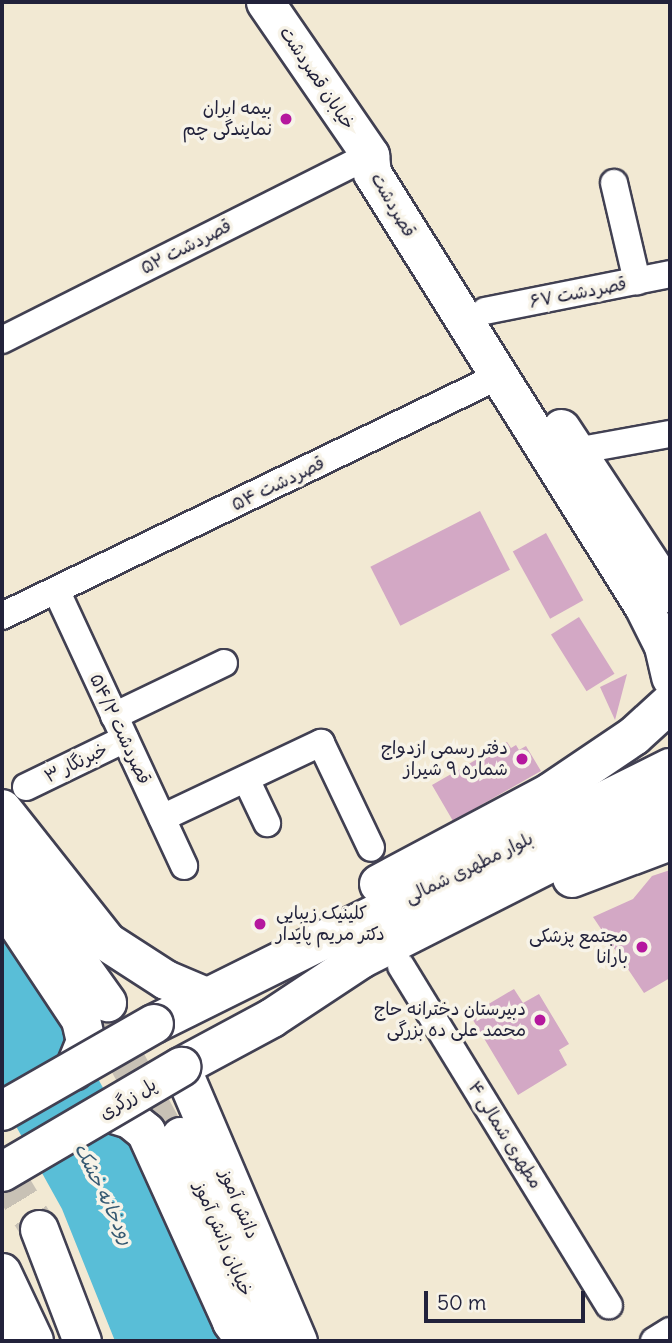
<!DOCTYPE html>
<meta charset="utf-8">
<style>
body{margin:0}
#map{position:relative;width:672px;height:1343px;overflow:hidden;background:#f2e9d3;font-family:Delius,"Playpen Sans Arabic",sans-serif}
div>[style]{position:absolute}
.water>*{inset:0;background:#59bed7}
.building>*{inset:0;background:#d3a8c5;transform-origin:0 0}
.secondary-tunnel>*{height:37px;margin-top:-18.5px;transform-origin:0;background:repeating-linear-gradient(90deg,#c8c1b5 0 37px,transparent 0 55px)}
.roads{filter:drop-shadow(2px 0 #414052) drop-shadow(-2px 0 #414052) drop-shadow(0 2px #414052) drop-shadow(0 -2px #414052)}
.street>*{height:26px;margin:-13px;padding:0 13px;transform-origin:13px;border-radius:13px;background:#fff}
.secondary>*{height:37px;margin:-18.5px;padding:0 18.5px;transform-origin:18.5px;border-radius:18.5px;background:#fff}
.primary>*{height:38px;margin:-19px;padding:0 19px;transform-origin:19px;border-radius:19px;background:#fff}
.bridges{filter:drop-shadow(2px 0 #414052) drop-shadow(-2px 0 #414052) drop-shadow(0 2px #414052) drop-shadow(0 -2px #414052)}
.primary-bridge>*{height:38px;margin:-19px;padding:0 19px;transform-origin:19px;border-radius:19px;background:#fff}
.dots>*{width:19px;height:19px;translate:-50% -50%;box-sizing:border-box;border:4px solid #f7f3e8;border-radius:50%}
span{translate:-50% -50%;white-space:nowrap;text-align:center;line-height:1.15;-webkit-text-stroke:7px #f7f3e8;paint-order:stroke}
.street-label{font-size:18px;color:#22223b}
.poi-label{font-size:18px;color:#22223b}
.right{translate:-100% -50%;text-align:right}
.left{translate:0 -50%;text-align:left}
.water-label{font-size:19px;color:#355972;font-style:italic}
.frame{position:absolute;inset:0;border:4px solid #22223b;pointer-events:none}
.scale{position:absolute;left:424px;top:1291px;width:161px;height:32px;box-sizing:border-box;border:4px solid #22223b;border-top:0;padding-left:9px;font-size:21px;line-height:24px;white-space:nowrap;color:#22223b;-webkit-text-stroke:5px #f7f3e8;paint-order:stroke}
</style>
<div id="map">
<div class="water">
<i style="clip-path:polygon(2px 933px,91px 1066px,140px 1155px,223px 1341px,115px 1341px,62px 1209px,2px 1101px)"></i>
</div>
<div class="building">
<i style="left:480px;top:511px;width:66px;height:123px;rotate:63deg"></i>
<i style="left:546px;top:533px;width:77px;height:38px;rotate:61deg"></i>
<i style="left:579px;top:617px;width:67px;height:33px;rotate:58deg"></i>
<i style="clip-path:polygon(627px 674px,615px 720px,600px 687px)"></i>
<i style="clip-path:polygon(507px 742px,511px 748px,516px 745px,519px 750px,526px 746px,541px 771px,453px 821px,432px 785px)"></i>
<i style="clip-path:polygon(670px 870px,670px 978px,644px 993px,593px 917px,633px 899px,652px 876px)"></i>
<i style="clip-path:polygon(514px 989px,523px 1003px,539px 994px,569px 1044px,559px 1050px,567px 1065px,518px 1095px,470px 1015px)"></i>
</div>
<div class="secondary-tunnel">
<i style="left:97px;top:1006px;width:154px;rotate:61.3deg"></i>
<i style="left:2px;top:1168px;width:71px;rotate:58.8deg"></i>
</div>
<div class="roads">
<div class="street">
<i style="left:614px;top:183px;width:101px;rotate:76.8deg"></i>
<i style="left:485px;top:311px;width:189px;rotate:-11.3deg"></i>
<i style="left:2px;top:340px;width:412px;rotate:-26.7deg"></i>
<i style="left:576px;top:451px;width:96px;rotate:-10.3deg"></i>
<i style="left:57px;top:592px;width:302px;rotate:65.1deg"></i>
<i style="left:2px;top:616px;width:552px;rotate:-25.78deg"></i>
<i style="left:114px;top:716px;width:122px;rotate:-25.7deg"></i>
<i style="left:246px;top:779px;width:49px;rotate:64.5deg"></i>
<i style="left:26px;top:787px;width:110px;rotate:-25.9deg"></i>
<i style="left:162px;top:818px;width:176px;rotate:-25.3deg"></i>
<i style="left:321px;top:743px;width:116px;rotate:64.5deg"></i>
<i style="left:401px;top:966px;width:398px;rotate:58.5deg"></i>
<i style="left:654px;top:1341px;width:19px;rotate:-32deg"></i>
</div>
<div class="secondary">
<i style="left:265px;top:2px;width:186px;rotate:55.5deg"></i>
<i style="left:370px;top:155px;width:18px;rotate:84deg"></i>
<i style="left:372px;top:173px;width:511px;rotate:57.96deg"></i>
<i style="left:643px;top:606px;width:45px;rotate:63.4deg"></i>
<i style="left:663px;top:646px;width:32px;rotate:77deg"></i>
<i style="left:561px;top:428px;width:198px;rotate:56.6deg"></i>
<i style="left:2px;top:855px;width:181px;rotate:54.5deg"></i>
<i style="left:181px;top:1067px;width:298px;rotate:66.9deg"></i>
<i style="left:180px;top:1136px;width:222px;rotate:67.2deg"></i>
<i style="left:39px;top:1229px;width:120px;rotate:69deg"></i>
</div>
<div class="primary">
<i style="left:2px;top:809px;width:169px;rotate:51.7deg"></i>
<i style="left:107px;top:942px;width:70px;rotate:32.8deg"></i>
<i style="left:166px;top:980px;width:43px;rotate:23deg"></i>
<i style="left:572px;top:878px;width:105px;rotate:-20.7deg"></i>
<i style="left:379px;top:884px;width:195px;rotate:-28.1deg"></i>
<i style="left:551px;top:792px;width:100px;rotate:-34deg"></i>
<i style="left:634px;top:736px;width:49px;rotate:-42.5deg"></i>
<i style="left:2px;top:901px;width:143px;rotate:56.4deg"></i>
<i style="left:81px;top:1020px;width:22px;rotate:77deg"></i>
<i style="left:86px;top:1041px;width:32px;rotate:112deg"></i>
<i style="left:154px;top:1024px;width:576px;rotate:-26.39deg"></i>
<i style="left:181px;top:1067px;width:103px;rotate:-28.3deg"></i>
<i style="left:272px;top:1018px;width:107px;rotate:-33.5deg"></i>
<i style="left:361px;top:959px;width:347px;rotate:-26.9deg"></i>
<i style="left:107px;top:1112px;width:24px;rotate:17deg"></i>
<i style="left:130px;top:1119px;width:21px;rotate:39deg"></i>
<i style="left:146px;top:1132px;width:209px;rotate:65.6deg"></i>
<i style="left:232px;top:1322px;width:24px;rotate:54deg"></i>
<i style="left:2px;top:1273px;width:75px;rotate:64.8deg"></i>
<i style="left:2px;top:1339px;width:2px;rotate:63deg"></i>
</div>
</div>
<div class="bridges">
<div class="primary-bridge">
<i style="left:2px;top:1111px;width:175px;rotate:-29.8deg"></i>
<i style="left:2px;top:1172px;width:208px;rotate:-30.4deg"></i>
</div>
</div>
<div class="dots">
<i style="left:286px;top:119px;background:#b5179e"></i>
<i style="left:522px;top:759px;background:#b5179e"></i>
<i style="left:260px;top:924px;background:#b5179e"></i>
<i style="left:642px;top:947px;background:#b5179e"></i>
<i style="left:540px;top:1020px;background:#b5179e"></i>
</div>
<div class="street-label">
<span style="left:317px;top:78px;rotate:56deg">خیابان قصردشت</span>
<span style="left:393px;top:205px;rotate:60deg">قصردشت</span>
<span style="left:186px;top:247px;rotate:-27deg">۵۲ قصردشت</span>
<span style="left:578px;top:293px;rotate:-11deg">۶۷ قصردشت</span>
<span style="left:278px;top:484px;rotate:-26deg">۵۴ قصردشت</span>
<span style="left:120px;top:729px;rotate:65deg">۵۴/۲ قصردشت</span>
<span style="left:76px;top:763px;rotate:-26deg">۳ خبرنگار</span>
<span style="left:469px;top:868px;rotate:-26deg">بلوار مطهرى شمالى</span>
<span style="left:128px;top:1099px;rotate:-31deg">پل زرگری</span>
<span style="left:505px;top:1135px;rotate:58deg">۴ مطهری شمالی</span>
<span style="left:239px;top:1204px;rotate:67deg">دانش آموز</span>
<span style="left:223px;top:1239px;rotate:67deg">خیابان دانش آموز</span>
</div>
<div class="poi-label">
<span class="right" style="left:272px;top:119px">بیمه ایران<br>نمایندگی چم</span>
<span class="right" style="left:508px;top:759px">دفتر رسمی ازدواج<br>شماره ۹ شیراز</span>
<span class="left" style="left:276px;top:924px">کلینیک زیبایی<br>دکتر مریم پایدار</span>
<span class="right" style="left:628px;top:947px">مجتمع پزشکی<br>بارانا</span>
<span class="right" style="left:526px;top:1020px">دبیرستان دخترانه حاج<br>محمد علی ده بزرگی</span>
</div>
<div class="water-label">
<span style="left:104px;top:1194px;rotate:64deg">رودخانه خشک</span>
</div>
<div class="frame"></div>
<div class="scale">50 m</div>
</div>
